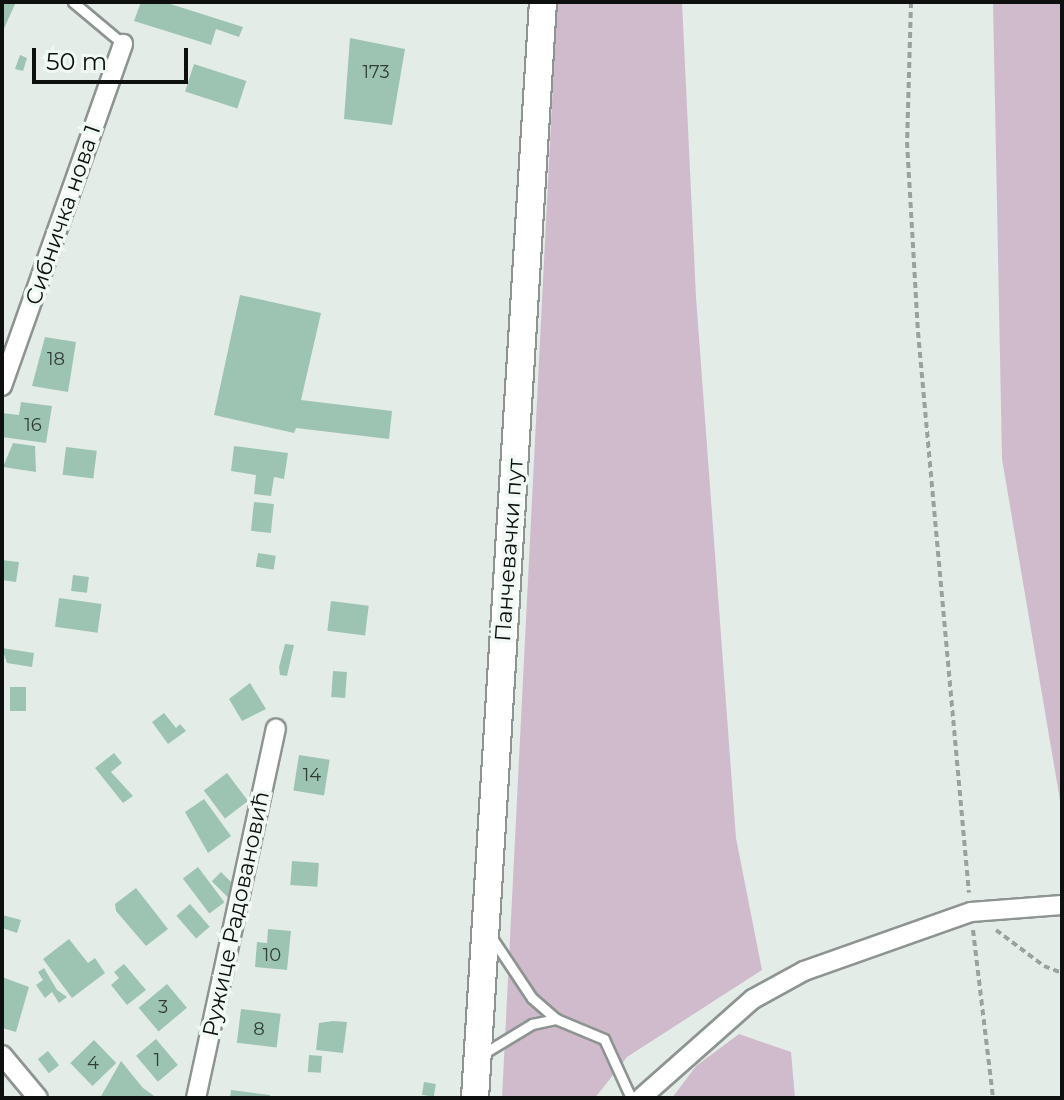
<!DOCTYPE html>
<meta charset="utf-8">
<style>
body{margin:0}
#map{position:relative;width:1064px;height:1100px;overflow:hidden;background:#e4ece8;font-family:Montserrat,sans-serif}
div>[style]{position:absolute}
.green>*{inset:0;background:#d0bbcc}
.building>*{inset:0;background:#9dc4b3;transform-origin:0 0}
.path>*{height:4px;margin-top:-2px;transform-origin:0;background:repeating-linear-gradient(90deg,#9ba19e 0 6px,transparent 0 10px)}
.roads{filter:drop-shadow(2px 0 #8d9491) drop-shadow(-2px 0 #8d9491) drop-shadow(0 2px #8d9491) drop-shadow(0 -2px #8d9491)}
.service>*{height:9px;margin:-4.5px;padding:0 4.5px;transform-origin:4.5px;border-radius:4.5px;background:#fff}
.minor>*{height:18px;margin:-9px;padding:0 9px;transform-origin:9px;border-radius:9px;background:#fff}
.secondary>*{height:26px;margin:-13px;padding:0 13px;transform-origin:13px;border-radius:13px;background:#fff}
span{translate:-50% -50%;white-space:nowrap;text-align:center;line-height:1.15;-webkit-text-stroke:7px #f1f9f5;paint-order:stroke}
.number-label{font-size:18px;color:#323d38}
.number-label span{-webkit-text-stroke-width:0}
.street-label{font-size:22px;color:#0e100f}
.frame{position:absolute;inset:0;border:4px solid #0e100f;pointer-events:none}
.scale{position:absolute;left:32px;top:48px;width:156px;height:36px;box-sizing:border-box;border:4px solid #0e100f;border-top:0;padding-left:10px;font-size:24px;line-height:28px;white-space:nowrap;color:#0e100f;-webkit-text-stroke:6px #f1f9f5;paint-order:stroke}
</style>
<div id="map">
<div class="green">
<i style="clip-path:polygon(557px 2px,682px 2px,696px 297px,736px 838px,762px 970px,627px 1057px,595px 1098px,502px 1098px)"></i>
<i style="clip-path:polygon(993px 2px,1062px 2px,1062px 812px,1002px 459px)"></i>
<i style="clip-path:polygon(739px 1034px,791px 1052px,795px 1098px,672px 1098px,696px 1066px)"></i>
</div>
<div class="building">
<i style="clip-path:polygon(3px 2px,16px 2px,2px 33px,2px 5px)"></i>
<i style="clip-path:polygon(141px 2px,164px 2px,243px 27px,239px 37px,216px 29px,211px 45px,134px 21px)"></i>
<i style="clip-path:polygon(350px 38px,405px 49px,392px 125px,344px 119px)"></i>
<i style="clip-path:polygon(20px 55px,27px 58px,23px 71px,15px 69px)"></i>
<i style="left:194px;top:64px;width:55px;height:29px;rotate:18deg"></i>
<i style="clip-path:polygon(240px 295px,321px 313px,301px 400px,392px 411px,389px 439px,296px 428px,294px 433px,214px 415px)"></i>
<i style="clip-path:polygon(45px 337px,76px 342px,68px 392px,32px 386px)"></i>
<i style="clip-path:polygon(21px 402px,52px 406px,46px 443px,2px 437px,2px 413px,19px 415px)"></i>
<i style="clip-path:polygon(13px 443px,35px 446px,36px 472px,3px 467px)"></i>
<i style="clip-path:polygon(234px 446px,288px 453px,284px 479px,274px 477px,271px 496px,254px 494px,256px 475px,231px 471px)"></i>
<i style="left:66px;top:447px;width:31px;height:28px;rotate:7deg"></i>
<i style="left:254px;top:502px;width:20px;height:29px;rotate:6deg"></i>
<i style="left:258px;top:553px;width:18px;height:14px;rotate:9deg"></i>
<i style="clip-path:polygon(2px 560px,19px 562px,16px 582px,2px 580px)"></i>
<i style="left:73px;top:575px;width:16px;height:16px;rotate:7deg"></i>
<i style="left:59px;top:598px;width:43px;height:29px;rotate:8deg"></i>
<i style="left:331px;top:601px;width:38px;height:30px;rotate:7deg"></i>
<i style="clip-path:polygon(285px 644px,294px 645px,287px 676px,280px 675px,279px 667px)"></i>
<i style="clip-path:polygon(2px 648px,34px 653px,32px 667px,7px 663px)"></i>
<i style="left:333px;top:671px;width:14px;height:26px;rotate:4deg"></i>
<i style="clip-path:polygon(250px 683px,266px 709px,242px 721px,229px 699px)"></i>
<i style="left:26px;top:687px;width:24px;height:16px;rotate:90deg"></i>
<i style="clip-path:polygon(164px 713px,176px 728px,180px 724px,186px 731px,168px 744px,152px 722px)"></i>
<i style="clip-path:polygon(114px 753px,122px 763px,111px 772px,133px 796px,123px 803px,95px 768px)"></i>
<i style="left:299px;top:755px;width:31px;height:36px;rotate:9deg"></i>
<i style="left:227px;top:773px;width:35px;height:29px;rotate:53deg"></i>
<i style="clip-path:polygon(204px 799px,231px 836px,208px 853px,185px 812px)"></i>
<i style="left:292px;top:861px;width:27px;height:24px;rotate:4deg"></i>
<i style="left:198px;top:867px;width:44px;height:19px;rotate:53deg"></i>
<i style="left:221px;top:872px;width:23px;height:13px;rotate:45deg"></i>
<i style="clip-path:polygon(136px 888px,168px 929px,146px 946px,116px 911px,115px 904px)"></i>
<i style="left:190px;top:904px;width:30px;height:18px;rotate:49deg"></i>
<i style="clip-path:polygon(2px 915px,21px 920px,17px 933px,2px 928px)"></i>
<i style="clip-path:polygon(268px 929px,291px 931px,287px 970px,255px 967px,257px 942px,267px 943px)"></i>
<i style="clip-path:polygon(69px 939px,88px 963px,95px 958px,105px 973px,72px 998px,43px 959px)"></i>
<i style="clip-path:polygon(124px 964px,146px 990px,127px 1005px,111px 985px,119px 978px,114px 972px)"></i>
<i style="clip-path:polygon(44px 968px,57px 990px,67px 997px,59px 1003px,52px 992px,45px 998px,36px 985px,43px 980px,38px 972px)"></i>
<i style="clip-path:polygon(2px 977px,29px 987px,16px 1032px,2px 1028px)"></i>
<i style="left:167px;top:984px;width:31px;height:37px;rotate:50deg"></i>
<i style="left:241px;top:1009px;width:40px;height:34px;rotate:7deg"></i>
<i style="clip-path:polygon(333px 1021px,347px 1022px,343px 1053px,316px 1050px,319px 1023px)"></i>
<i style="left:156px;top:1039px;width:34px;height:26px;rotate:50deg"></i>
<i style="left:94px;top:1040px;width:32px;height:33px;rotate:46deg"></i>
<i style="left:48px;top:1051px;width:18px;height:13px;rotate:52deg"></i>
<i style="left:309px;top:1055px;width:13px;height:17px;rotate:4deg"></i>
<i style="clip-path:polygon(121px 1061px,143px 1088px,157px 1098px,100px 1098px)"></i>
<i style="left:424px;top:1082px;width:12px;height:13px;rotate:9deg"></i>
<i style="clip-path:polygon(231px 1090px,270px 1095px,270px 1098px,230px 1098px)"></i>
</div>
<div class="path">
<i style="left:911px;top:2px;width:140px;rotate:91.6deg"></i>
<i style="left:907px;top:142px;width:190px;rotate:86.7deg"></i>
<i style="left:918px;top:332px;width:563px;rotate:84.81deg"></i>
<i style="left:973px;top:930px;width:169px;rotate:83.2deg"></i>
<i style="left:996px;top:930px;width:60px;rotate:36.9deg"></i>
<i style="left:1044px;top:966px;width:19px;rotate:21deg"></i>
</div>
<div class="roads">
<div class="service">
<i style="left:73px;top:2px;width:65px;rotate:40deg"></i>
<i style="left:492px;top:938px;width:72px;rotate:56.3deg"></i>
<i style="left:532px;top:998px;width:32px;rotate:41deg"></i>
<i style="left:556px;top:1019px;width:52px;rotate:22.6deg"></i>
<i style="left:604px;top:1039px;width:65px;rotate:65.4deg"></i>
<i style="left:481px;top:1055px;width:60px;rotate:-31.3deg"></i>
<i style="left:532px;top:1024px;width:25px;rotate:-12deg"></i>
</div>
<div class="minor">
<i style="left:2px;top:386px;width:363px;rotate:-70.5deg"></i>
<i style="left:2px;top:1055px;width:56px;rotate:50.1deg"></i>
<i style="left:196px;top:1098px;width:378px;rotate:-77.8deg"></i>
<i style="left:641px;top:1098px;width:149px;rotate:-41.5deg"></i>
<i style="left:753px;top:999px;width:58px;rotate:-28.8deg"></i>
<i style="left:804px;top:971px;width:177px;rotate:-19.5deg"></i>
<i style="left:971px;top:912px;width:91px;rotate:-4.4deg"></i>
</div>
<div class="secondary">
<i style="left:475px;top:1098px;width:1098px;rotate:-86.45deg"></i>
</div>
</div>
<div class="number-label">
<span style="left:376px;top:72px">173</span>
<span style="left:56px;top:359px">18</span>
<span style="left:33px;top:425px">16</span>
<span style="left:312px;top:775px">14</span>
<span style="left:272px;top:955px">10</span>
<span style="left:163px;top:1007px">3</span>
<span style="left:259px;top:1029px">8</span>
<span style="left:157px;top:1060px">1</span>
<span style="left:93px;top:1063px">4</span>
</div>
<div class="street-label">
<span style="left:63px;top:215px;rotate:-71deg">Сибничка нова 1</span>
<span style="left:509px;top:550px;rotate:-86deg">Панчевачки пут</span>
<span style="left:236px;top:914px;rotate:-78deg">Ружице Радовановић</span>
</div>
<div class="frame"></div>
<div class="scale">50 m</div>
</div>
